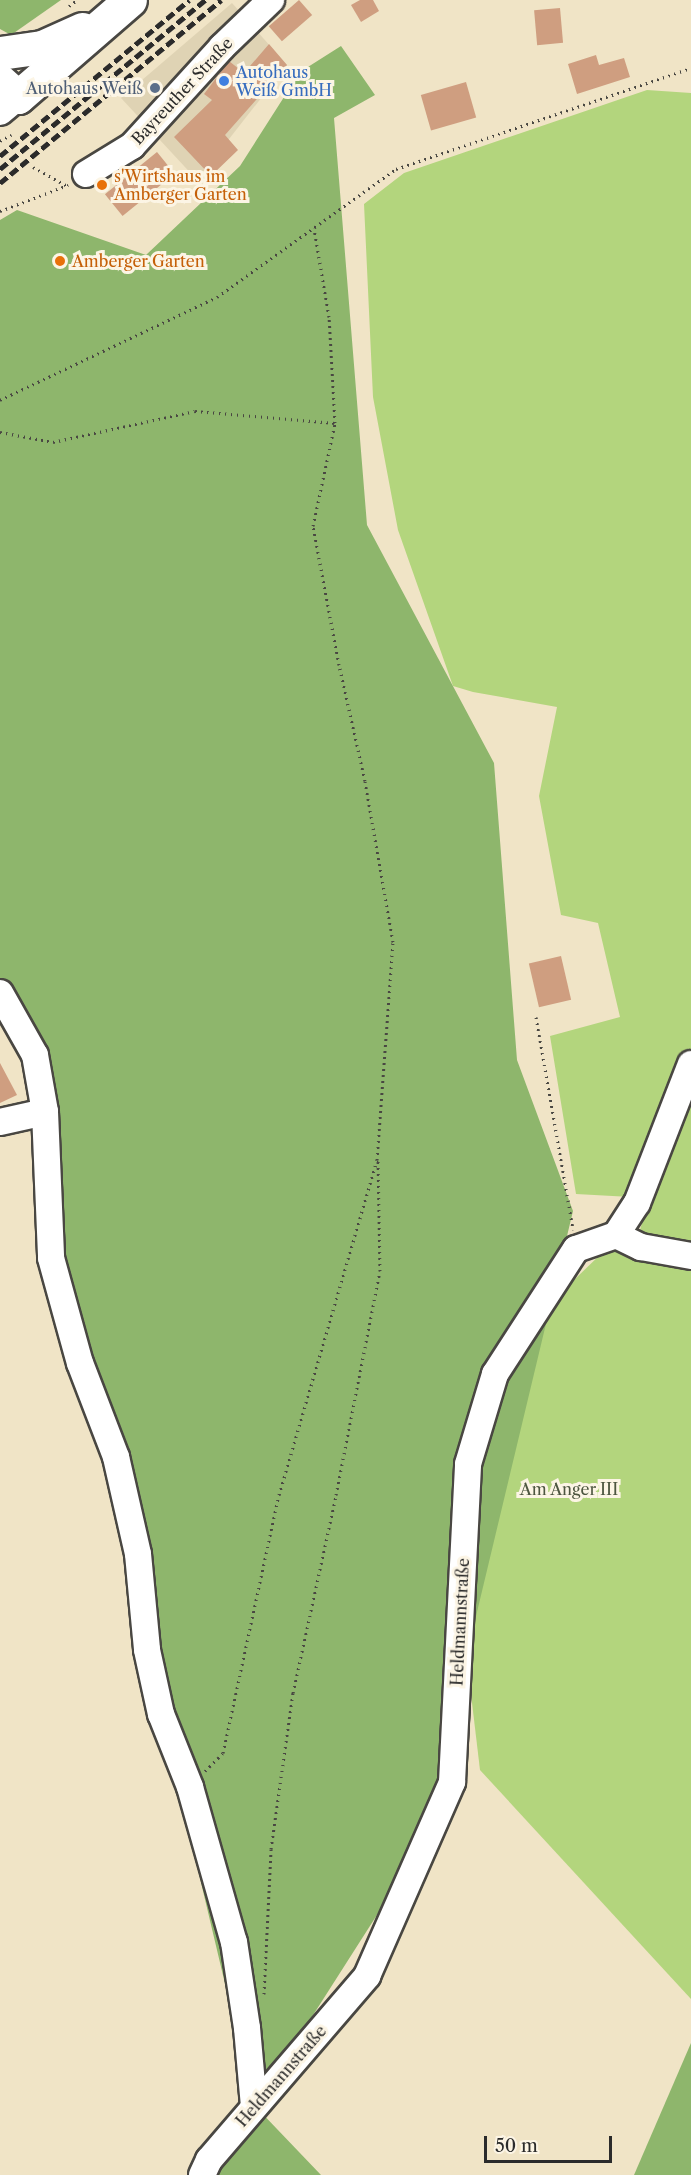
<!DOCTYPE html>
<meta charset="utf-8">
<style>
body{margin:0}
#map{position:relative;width:691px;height:2175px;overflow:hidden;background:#f0e4c6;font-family:"Libre Caslon Text",serif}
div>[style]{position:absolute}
.built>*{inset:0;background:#dfd3b4}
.green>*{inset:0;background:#b3d57d}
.forest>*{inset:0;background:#8eb66c}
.building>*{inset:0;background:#cf9e80;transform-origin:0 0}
.path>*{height:3px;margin-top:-1.5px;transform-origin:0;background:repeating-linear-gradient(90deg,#494742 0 1.5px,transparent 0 6px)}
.roads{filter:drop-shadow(2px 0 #494742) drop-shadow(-2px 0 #494742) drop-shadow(0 2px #494742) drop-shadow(0 -2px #494742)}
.minor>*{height:26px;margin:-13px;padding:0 13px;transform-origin:13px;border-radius:13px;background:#fff}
.major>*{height:33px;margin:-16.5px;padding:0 16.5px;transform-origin:16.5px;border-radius:16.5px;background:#fff}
.rail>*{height:4.5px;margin-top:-2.25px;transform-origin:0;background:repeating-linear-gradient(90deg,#2b2b2b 0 9px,transparent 0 13.5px)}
.dots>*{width:16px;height:16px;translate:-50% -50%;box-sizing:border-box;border:3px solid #fcf5e5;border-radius:50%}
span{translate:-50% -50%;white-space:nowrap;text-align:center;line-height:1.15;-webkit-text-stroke:6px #fcf5e5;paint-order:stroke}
.shop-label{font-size:16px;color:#366cbe}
.left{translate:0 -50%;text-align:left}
.service-label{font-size:16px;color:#4e5e75}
.right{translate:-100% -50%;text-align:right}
.street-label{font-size:16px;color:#2b2b2b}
.food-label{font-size:16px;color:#c56008}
.park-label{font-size:16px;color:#4d5640}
.scale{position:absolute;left:484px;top:2136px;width:128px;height:27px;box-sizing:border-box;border:3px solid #2b2b2b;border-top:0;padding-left:8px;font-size:18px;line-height:21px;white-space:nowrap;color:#2b2b2b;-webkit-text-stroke:4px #fcf5e5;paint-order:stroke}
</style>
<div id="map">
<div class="built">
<i style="clip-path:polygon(232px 3px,287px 65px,197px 180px,121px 98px)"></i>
</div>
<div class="green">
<i style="clip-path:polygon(647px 90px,691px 93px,691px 1245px,659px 1239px,640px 1230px,649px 1198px,576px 1194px,550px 1036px,620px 1017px,598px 923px,561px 915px,539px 796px,557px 707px,473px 692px,453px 686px,398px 530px,373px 397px,364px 204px,404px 173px)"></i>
<i style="clip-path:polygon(605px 1250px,691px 1261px,691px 1999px,480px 1770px,443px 1459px,543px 1310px)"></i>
</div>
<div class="forest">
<i style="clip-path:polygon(0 0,61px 0,11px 35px,0 29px)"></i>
<i style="clip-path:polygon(341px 46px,375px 95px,334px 118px,367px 525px,494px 763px,517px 1060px,573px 1211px,421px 1846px,255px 2106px,321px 2175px,198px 2175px,254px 2106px,161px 1714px,66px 1278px,54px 1190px,49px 1115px,0 983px,0 220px,17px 210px,146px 255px,240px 166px,300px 72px)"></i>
<i style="clip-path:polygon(691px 2043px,691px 2175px,634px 2175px)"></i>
</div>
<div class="building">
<i style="left:299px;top:0;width:20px;height:40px;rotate:49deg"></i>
<i style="clip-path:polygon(360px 0,373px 0,379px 11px,361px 22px,351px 5px)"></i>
<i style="left:560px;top:8px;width:35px;height:26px;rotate:85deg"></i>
<i style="clip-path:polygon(269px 44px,287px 65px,225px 135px,238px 150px,211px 176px,174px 137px,212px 100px,204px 94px,229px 61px,244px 73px)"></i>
<i style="clip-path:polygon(596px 55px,599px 65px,624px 58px,630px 77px,577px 94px,568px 64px)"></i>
<i style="left:466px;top:82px;width:37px;height:47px;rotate:74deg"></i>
<i style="left:157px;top:152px;width:28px;height:67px;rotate:51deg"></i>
<i style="left:561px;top:956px;width:45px;height:33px;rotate:77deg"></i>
<i style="clip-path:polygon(0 1063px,17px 1095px,0 1103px)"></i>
</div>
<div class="path">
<i style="left:69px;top:6px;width:10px;rotate:-37deg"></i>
<i style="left:0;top:141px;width:13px;rotate:-29deg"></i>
<i style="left:33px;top:167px;width:38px;rotate:29deg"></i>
<i style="left:0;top:211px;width:73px;rotate:-20.9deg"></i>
<i style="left:0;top:400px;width:240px;rotate:-25.4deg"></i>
<i style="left:217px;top:297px;width:220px;rotate:-35.6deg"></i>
<i style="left:396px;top:169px;width:312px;rotate:-18.9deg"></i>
<i style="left:0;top:432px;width:54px;rotate:10.7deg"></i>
<i style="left:53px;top:442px;width:145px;rotate:-12.3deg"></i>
<i style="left:195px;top:411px;width:141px;rotate:4.9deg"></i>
<i style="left:536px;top:1017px;width:216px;rotate:80.1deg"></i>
<i style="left:205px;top:1771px;width:25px;rotate:-45deg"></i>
<i style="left:223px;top:1753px;width:264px;rotate:-77.8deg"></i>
<i style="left:279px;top:1495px;width:349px;rotate:-73.7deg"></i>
<i style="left:377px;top:1160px;width:219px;rotate:-85.8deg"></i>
<i style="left:393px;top:942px;width:163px;rotate:-99.9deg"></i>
<i style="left:365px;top:781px;width:119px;rotate:-102.6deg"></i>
<i style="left:339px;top:665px;width:141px;rotate:-100.6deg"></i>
<i style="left:313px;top:526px;width:105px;rotate:-77.9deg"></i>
<i style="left:335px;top:423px;width:106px;rotate:-93.2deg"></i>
<i style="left:329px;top:317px;width:90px;rotate:-99.6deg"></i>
<i style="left:264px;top:1994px;width:145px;rotate:-87.2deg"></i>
<i style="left:271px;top:1849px;width:158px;rotate:-82deg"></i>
<i style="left:293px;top:1693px;width:203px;rotate:-77.7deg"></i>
<i style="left:336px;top:1495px;width:228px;rotate:-78.9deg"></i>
<i style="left:380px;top:1271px;width:112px;rotate:-91deg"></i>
</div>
<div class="roads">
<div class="minor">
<i style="left:0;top:112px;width:23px;rotate:-40deg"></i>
<i style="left:86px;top:174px;width:54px;rotate:-31.3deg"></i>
<i style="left:132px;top:146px;width:134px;rotate:-47.7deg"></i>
<i style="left:222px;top:47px;width:68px;rotate:-43.8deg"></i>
<i style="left:0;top:993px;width:71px;rotate:60.6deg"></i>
<i style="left:35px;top:1055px;width:58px;rotate:80deg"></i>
<i style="left:45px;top:1112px;width:146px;rotate:87.6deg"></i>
<i style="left:51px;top:1258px;width:109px;rotate:74.6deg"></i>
<i style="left:80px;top:1363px;width:101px;rotate:69deg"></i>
<i style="left:116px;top:1457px;width:99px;rotate:77.2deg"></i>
<i style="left:138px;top:1554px;width:96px;rotate:84.6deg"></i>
<i style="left:147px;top:1650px;width:66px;rotate:77.7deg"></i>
<i style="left:161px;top:1714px;width:79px;rotate:68.3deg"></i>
<i style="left:190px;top:1787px;width:161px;rotate:74.2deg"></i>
<i style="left:234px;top:1942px;width:87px;rotate:81.4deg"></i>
<i style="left:247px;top:2028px;width:78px;rotate:84.9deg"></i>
<i style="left:0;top:1122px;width:46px;rotate:-12.5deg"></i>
<i style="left:616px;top:1235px;width:28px;rotate:26deg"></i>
<i style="left:641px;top:1247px;width:51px;rotate:10.2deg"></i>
<i style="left:202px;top:2175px;width:17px;rotate:-65deg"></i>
<i style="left:209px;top:2160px;width:243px;rotate:-49.3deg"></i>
<i style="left:367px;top:1976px;width:212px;rotate:-66.3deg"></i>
<i style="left:452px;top:1782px;width:318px;rotate:-87.1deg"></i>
<i style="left:468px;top:1464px;width:94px;rotate:-73.3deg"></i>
<i style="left:495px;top:1374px;width:149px;rotate:-57.1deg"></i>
<i style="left:576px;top:1249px;width:42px;rotate:-19.3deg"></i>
<i style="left:616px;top:1235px;width:38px;rotate:-57deg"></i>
<i style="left:637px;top:1203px;width:149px;rotate:-68.8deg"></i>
</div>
<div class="major">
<i style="left:0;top:53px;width:42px;rotate:-8.1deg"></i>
<i style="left:42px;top:47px;width:44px;rotate:-24.2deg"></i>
<i style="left:0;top:81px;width:24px;rotate:42deg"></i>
<i style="left:18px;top:97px;width:148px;rotate:-40.9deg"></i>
</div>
</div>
<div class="rail">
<i style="left:0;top:156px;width:245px;rotate:-39.5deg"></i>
<i style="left:0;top:169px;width:266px;rotate:-39.5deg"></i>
<i style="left:0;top:183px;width:287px;rotate:-39.6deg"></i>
</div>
<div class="dots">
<i style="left:224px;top:81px;background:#3f7fe0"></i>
<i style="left:155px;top:88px;background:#5c6f8a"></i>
<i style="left:102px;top:185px;background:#e8710a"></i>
<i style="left:60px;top:261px;background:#e8710a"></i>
</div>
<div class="shop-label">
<span class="left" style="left:236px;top:81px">Autohaus<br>Weiß GmbH</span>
</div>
<div class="service-label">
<span class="right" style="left:143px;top:88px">Autohaus Weiß</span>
</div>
<div class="street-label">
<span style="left:182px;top:91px;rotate:-47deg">Bayreuther Straße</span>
<span style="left:460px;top:1622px;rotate:-87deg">Heldmannstraße</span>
<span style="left:281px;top:2076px;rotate:-49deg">Heldmannstraße</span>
</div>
<div class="food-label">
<span class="left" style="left:114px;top:185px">s'Wirtshaus im<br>Amberger Garten</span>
<span class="left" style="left:72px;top:261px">Amberger Garten</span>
</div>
<div class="park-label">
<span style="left:569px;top:1489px">Am Anger III</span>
</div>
<div class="scale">50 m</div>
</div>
